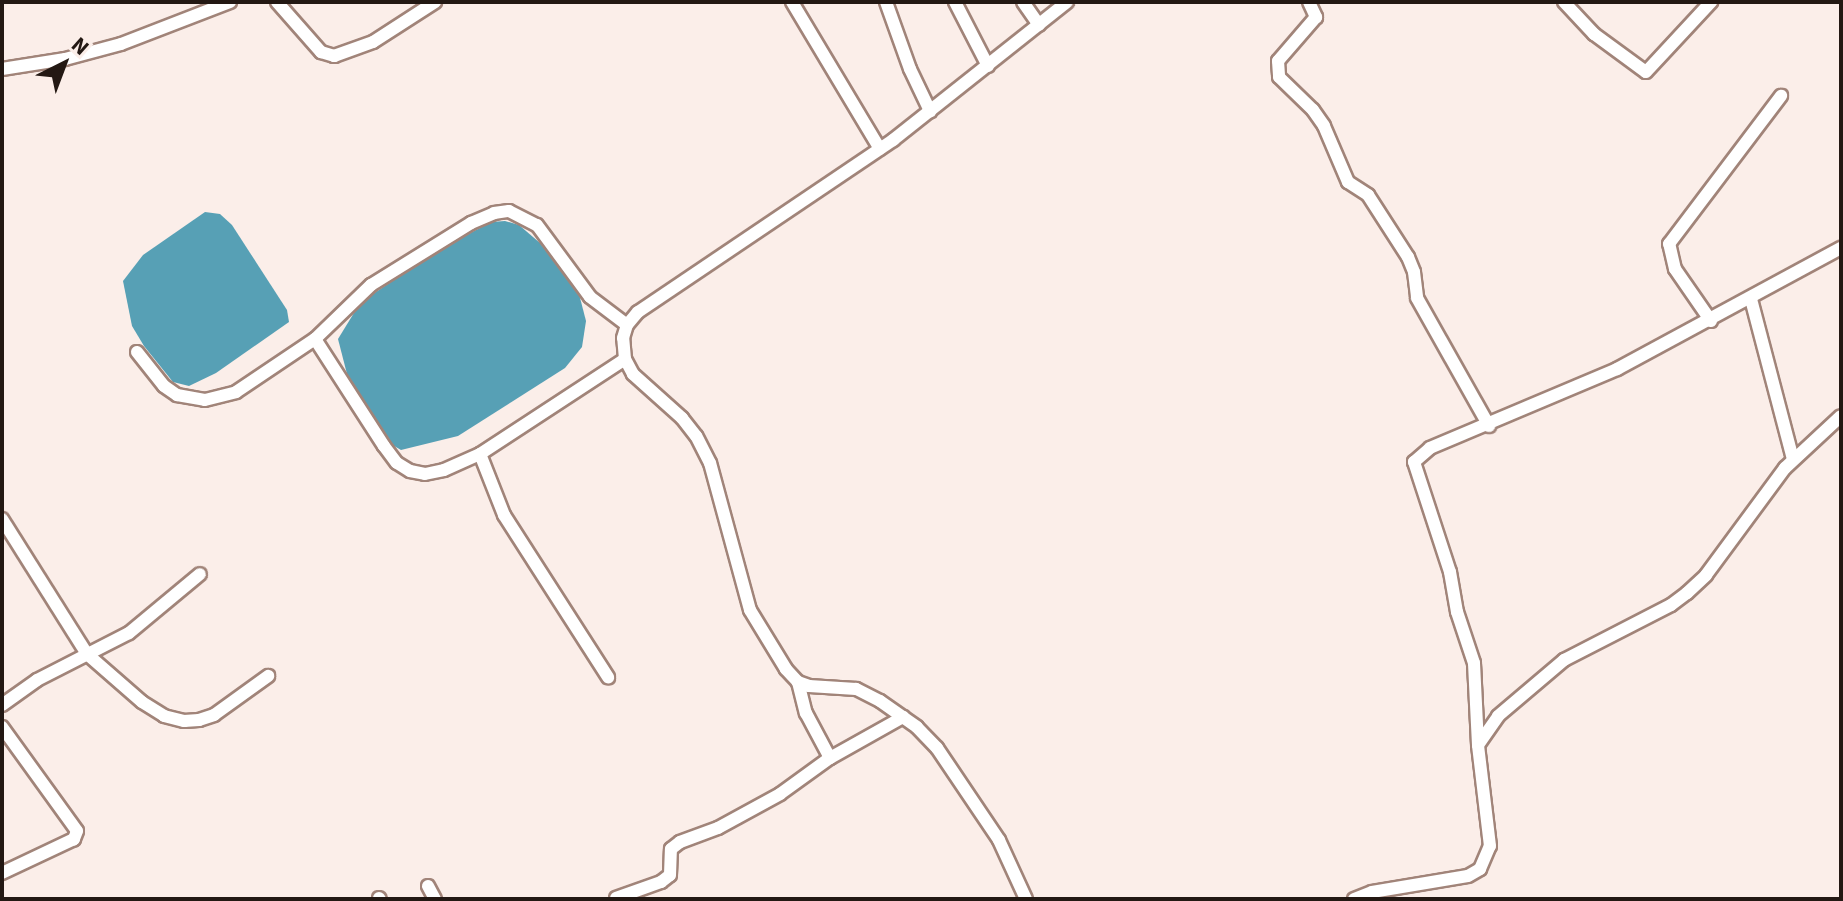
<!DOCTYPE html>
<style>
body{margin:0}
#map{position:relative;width:1843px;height:901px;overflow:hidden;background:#fbeee9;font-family:"Source Sans 3",sans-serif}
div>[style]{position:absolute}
.water>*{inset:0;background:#57a0b5}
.roads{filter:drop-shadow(2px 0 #a18479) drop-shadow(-2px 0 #a18479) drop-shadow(0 2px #a18479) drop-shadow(0 -2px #a18479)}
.street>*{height:12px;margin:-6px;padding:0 6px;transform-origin:6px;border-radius:6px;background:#fff}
span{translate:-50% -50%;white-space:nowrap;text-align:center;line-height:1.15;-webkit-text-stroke:8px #fbeee9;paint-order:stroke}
.frame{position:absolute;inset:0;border:4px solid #231813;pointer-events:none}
.north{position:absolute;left:24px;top:24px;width:80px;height:80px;-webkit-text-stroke:6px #fbeee9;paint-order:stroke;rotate:42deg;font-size:22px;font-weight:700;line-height:32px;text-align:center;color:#231813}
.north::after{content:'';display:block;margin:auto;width:28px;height:36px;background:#231813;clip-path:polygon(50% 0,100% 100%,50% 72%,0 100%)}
</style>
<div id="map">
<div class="water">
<i style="clip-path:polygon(205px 212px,220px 214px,232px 225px,287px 310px,289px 322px,216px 373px,189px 386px,173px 382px,144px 346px,132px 326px,123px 281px,143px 255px)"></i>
<i style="clip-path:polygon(505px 221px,519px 225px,540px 243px,578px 290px,586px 321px,582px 347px,565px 368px,458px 436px,401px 450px,389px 443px,347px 374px,338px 339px,357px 308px,370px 296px,437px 251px,491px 222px)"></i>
</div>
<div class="roads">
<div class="street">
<i style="left:277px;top:2px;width:67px;rotate:48.7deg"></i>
<i style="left:321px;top:52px;width:14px;rotate:17deg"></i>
<i style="left:334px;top:56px;width:41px;rotate:-19.7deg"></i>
<i style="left:373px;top:42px;width:74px;rotate:-32.8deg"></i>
<i style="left:792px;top:2px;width:171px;rotate:59.1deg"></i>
<i style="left:886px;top:2px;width:71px;rotate:70.3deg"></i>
<i style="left:910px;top:69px;width:47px;rotate:64.5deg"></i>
<i style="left:955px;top:2px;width:72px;rotate:62.7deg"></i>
<i style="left:1023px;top:2px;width:28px;rotate:55deg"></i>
<i style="left:1309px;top:2px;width:17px;rotate:65deg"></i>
<i style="left:1316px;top:17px;width:58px;rotate:130.8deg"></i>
<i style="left:1278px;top:61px;width:16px;rotate:86deg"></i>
<i style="left:1279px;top:77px;width:47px;rotate:44.1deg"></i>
<i style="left:1313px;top:110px;width:19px;rotate:55deg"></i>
<i style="left:1324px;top:126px;width:61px;rotate:66.8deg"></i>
<i style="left:1348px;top:182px;width:24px;rotate:33deg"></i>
<i style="left:1368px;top:195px;width:74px;rotate:57.2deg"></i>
<i style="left:1408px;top:257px;width:16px;rotate:68deg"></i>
<i style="left:1414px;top:272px;width:26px;rotate:83deg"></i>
<i style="left:1417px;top:298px;width:147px;rotate:60.6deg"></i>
<i style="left:1564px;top:2px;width:44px;rotate:46.8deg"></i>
<i style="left:1594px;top:34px;width:64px;rotate:36.2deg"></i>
<i style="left:1646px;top:72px;width:96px;rotate:-47.1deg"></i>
<i style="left:2px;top:69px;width:64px;rotate:-9deg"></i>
<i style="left:65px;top:59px;width:58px;rotate:-15deg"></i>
<i style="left:121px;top:44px;width:117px;rotate:-21.1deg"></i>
<i style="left:1751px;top:299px;width:165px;rotate:75.3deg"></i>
<i style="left:1711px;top:321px;width:63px;rotate:-124.7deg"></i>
<i style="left:1675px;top:269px;width:26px;rotate:-103deg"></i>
<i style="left:1669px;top:244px;width:186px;rotate:-52.9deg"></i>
<i style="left:315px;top:339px;width:127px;rotate:57.2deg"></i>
<i style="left:384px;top:446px;width:21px;rotate:53deg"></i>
<i style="left:397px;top:463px;width:15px;rotate:32deg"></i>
<i style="left:410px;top:471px;width:15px;rotate:11deg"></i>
<i style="left:425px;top:474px;width:19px;rotate:-12deg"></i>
<i style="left:444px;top:470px;width:39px;rotate:-24deg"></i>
<i style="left:480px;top:454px;width:173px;rotate:-33.2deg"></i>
<i style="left:137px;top:352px;width:43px;rotate:51.5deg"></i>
<i style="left:164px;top:386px;width:16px;rotate:35deg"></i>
<i style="left:177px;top:395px;width:28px;rotate:10deg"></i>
<i style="left:205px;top:400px;width:32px;rotate:-14deg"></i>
<i style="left:236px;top:392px;width:95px;rotate:-33.9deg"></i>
<i style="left:315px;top:339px;width:78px;rotate:-44deg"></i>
<i style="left:371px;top:285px;width:118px;rotate:-31.8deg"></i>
<i style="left:471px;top:223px;width:25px;rotate:-23deg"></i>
<i style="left:494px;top:213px;width:15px;rotate:-8deg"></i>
<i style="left:509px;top:211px;width:31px;rotate:27deg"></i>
<i style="left:537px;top:225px;width:89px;rotate:53.6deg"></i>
<i style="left:590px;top:297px;width:46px;rotate:37.1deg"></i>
<i style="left:480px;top:454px;width:66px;rotate:68.5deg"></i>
<i style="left:504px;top:515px;width:193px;rotate:57.3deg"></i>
<i style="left:2px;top:519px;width:160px;rotate:57.8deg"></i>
<i style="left:87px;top:654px;width:73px;rotate:41.1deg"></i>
<i style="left:142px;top:702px;width:26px;rotate:32deg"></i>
<i style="left:164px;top:716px;width:21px;rotate:14deg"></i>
<i style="left:184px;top:721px;width:15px;rotate:-4deg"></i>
<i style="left:199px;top:720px;width:16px;rotate:-18deg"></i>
<i style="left:214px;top:715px;width:67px;rotate:-35.8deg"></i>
<i style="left:798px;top:682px;width:32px;rotate:76deg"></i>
<i style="left:806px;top:713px;width:51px;rotate:61.9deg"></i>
<i style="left:2px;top:705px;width:43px;rotate:-35.5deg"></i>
<i style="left:37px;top:680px;width:103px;rotate:-27.1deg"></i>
<i style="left:129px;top:633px;width:92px;rotate:-39.7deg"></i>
<i style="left:2px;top:727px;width:128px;rotate:54.2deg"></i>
<i style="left:77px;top:831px;width:9px;rotate:111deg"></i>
<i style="left:74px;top:839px;width:80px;rotate:154.7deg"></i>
<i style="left:1478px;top:745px;width:82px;rotate:-92.8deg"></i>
<i style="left:1474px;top:663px;width:54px;rotate:-108.4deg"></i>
<i style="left:1457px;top:612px;width:41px;rotate:-99.9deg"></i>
<i style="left:1450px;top:572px;width:116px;rotate:-108.1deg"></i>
<i style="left:1414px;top:462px;width:21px;rotate:-41deg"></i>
<i style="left:1430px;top:448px;width:203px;rotate:-22.9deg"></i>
<i style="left:1617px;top:369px;width:255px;rotate:-28.4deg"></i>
<i style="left:428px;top:886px;width:15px;rotate:62deg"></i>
<i style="left:379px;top:898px;width:1px;rotate:45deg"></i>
<i style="left:616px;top:898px;width:48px;rotate:-19.6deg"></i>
<i style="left:661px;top:882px;width:11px;rotate:-38deg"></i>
<i style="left:670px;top:875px;width:26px;rotate:-88deg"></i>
<i style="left:671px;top:849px;width:11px;rotate:-38deg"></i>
<i style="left:680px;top:842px;width:40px;rotate:-20.2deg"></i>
<i style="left:718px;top:828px;width:71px;rotate:-28.7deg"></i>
<i style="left:780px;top:794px;width:62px;rotate:-35.8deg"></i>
<i style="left:830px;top:758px;width:84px;rotate:-29.3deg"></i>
<i style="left:1026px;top:899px;width:65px;rotate:-114.6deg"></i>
<i style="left:999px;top:840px;width:111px;rotate:-124deg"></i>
<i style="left:937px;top:748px;width:29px;rotate:-134deg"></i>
<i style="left:917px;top:727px;width:45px;rotate:-144.9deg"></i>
<i style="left:880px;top:701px;width:27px;rotate:-153deg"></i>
<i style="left:856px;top:689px;width:47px;rotate:-176.3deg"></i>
<i style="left:809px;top:686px;width:12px;rotate:-160deg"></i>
<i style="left:798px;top:682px;width:18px;rotate:-133deg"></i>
<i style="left:786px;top:669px;width:69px;rotate:-121.4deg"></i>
<i style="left:750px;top:610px;width:152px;rotate:-105.2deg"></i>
<i style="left:710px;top:463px;width:30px;rotate:-117deg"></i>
<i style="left:696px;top:436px;width:23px;rotate:-128deg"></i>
<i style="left:682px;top:418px;width:66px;rotate:-138.1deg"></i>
<i style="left:633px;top:374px;width:17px;rotate:-118deg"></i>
<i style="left:625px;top:359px;width:21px;rotate:-95deg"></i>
<i style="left:623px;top:338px;width:14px;rotate:-73deg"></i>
<i style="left:627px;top:325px;width:17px;rotate:-50deg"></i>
<i style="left:638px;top:312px;width:308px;rotate:-34deg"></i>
<i style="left:893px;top:140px;width:222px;rotate:-38.4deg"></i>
<i style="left:1354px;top:899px;width:19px;rotate:-21deg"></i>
<i style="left:1372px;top:892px;width:97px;rotate:-9.5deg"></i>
<i style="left:1468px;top:876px;width:14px;rotate:-30deg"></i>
<i style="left:1480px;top:869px;width:25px;rotate:-67deg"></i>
<i style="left:1490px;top:846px;width:102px;rotate:-96.8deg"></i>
<i style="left:1478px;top:745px;width:35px;rotate:-55deg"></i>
<i style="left:1498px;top:716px;width:87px;rotate:-40.3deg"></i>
<i style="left:1564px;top:660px;width:120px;rotate:-27.2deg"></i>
<i style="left:1671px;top:605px;width:20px;rotate:-37deg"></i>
<i style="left:1687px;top:593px;width:26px;rotate:-43deg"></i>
<i style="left:1706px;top:575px;width:133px;rotate:-53.6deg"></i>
<i style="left:1785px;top:468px;width:76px;rotate:-42.9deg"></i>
</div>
</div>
<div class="frame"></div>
<div class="north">N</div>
</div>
